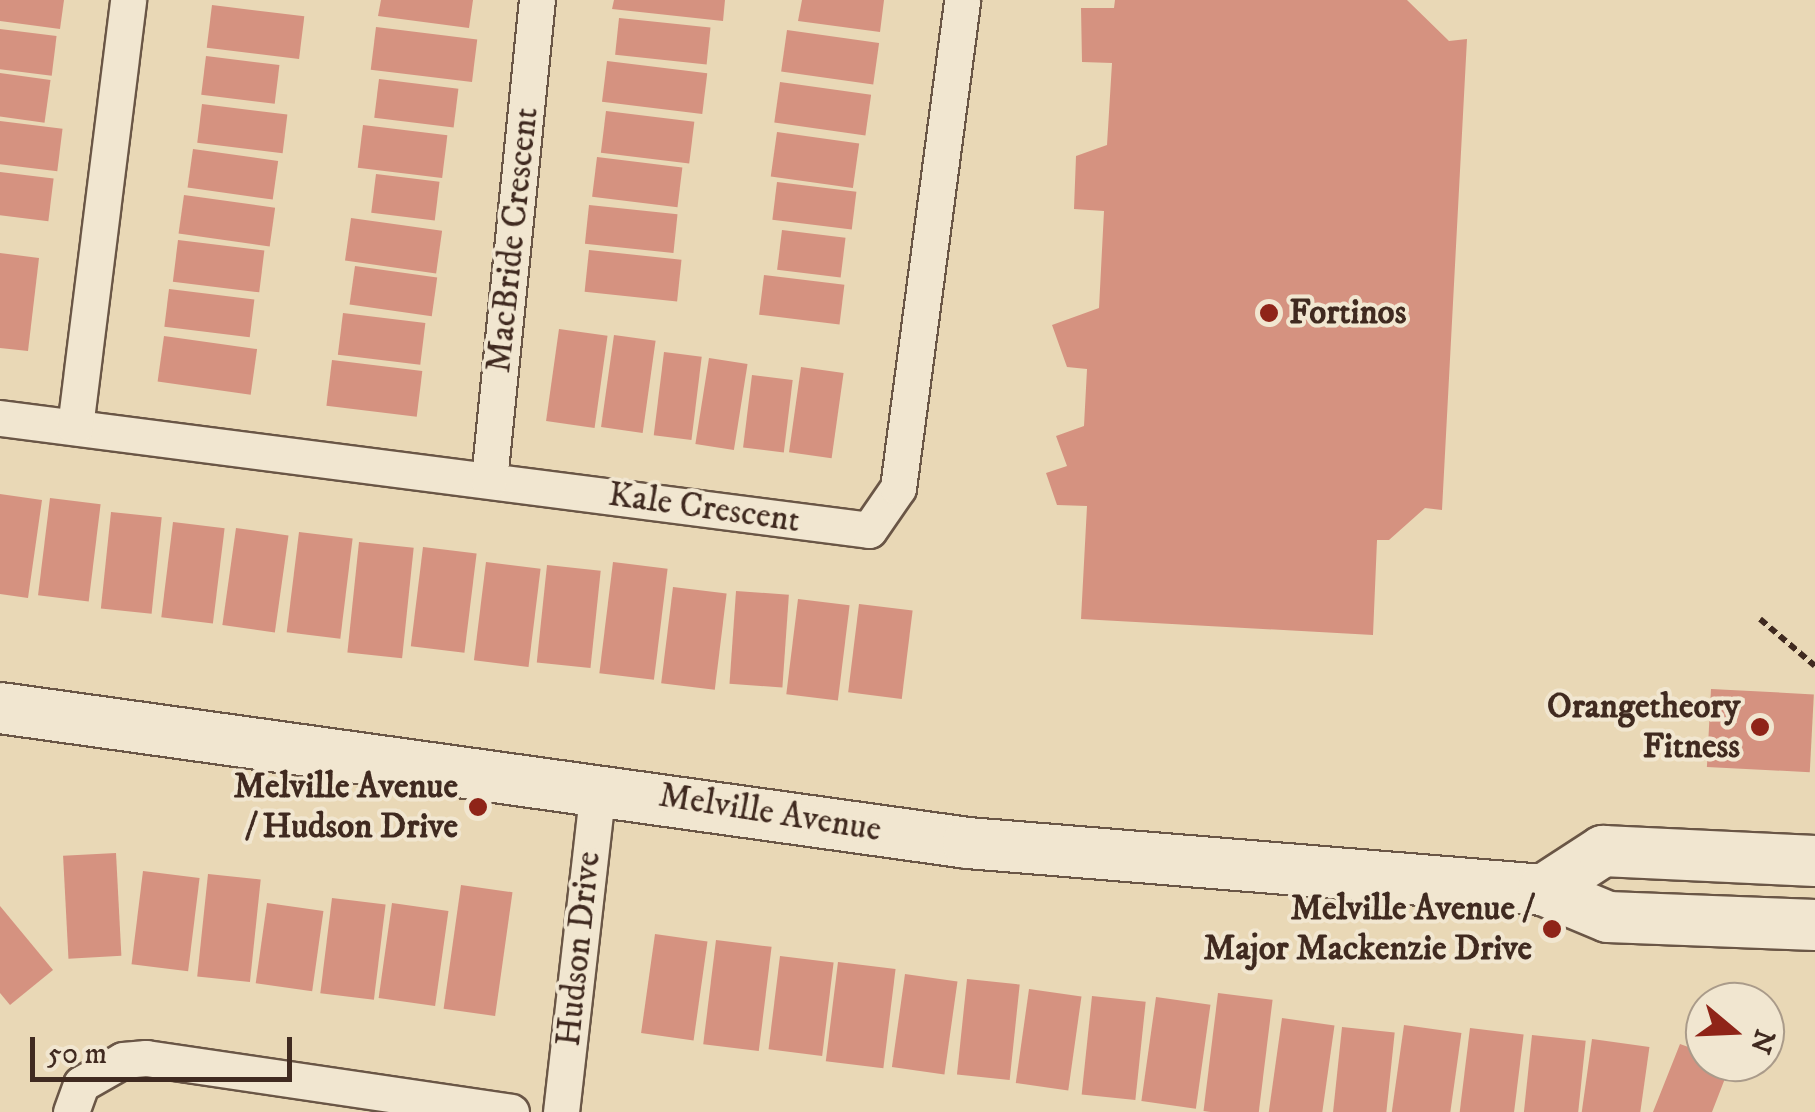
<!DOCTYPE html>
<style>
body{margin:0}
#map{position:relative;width:1815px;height:1112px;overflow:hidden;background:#e9d8b6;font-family:"IM FELL DW Pica",serif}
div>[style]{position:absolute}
.building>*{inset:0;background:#d59280;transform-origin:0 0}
.path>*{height:6px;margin-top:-3px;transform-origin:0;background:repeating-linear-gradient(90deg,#402a20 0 8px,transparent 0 13px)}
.roads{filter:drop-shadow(2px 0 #6a5646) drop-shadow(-2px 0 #6a5646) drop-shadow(0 2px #6a5646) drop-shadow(0 -2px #6a5646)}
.street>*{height:35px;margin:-17.5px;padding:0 17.5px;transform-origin:17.5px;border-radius:17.5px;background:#f1e6d0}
.secondary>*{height:50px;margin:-25px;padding:0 25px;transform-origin:25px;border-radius:25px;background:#f1e6d0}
.dots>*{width:28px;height:28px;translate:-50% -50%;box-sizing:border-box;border:5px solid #f1e6d0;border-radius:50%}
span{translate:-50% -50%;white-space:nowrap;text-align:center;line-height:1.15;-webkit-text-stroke:8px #f1e6d0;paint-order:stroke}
.street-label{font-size:35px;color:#402a20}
.poi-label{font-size:35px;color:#402a20;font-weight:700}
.left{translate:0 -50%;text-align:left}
.right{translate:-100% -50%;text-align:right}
.north{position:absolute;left:1685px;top:982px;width:100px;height:100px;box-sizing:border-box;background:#f1e6d0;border:2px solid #aa9b8a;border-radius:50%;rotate:109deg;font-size:28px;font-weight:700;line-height:40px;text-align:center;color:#402a20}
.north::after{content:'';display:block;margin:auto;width:35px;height:45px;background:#8f2418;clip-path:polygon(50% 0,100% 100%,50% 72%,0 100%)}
.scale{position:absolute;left:30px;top:1037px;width:262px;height:45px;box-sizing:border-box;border:5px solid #402a20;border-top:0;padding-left:12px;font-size:30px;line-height:35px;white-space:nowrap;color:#402a20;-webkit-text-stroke:8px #f1e6d0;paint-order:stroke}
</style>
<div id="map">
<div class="building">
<i style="clip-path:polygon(0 0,64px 0,60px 29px,0 21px)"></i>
<i style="clip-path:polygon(381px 0,473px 0,469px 28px,378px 16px)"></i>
<i style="clip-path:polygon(614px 0,725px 0,723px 21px,612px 9px)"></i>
<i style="clip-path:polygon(802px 0,884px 0,880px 32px,798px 21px)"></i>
<i style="clip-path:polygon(1115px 0,1407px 0,1449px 41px,1467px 39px,1442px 510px,1425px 508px,1389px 540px,1377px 540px,1373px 635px,1081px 619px,1087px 506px,1057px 505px,1046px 473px,1067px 466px,1056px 436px,1084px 426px,1087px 369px,1067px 367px,1052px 325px,1099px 308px,1104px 211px,1074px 209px,1076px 156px,1107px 145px,1112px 63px,1082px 62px,1081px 8px,1114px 8px)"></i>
<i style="left:212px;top:5px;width:93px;height:43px;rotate:7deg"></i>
<i style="left:619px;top:18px;width:92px;height:37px;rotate:6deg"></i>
<i style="left:376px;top:27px;width:102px;height:43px;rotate:7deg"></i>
<i style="left:0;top:29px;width:57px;height:40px;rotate:7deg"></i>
<i style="left:787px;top:30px;width:93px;height:42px;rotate:8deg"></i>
<i style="left:206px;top:56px;width:74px;height:39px;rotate:7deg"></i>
<i style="left:607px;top:61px;width:101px;height:41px;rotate:7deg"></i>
<i style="left:0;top:73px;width:51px;height:43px;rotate:8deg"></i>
<i style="left:379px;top:79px;width:80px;height:39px;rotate:7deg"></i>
<i style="left:780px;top:82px;width:92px;height:41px;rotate:8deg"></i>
<i style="left:202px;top:104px;width:86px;height:39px;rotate:7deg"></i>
<i style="left:606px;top:111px;width:89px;height:42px;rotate:7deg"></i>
<i style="left:0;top:121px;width:63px;height:43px;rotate:7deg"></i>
<i style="left:363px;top:125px;width:85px;height:43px;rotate:7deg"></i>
<i style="left:777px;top:132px;width:83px;height:45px;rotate:8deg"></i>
<i style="left:193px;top:149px;width:86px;height:39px;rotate:8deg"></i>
<i style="left:597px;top:157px;width:86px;height:40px;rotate:7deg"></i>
<i style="left:0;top:172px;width:54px;height:43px;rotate:7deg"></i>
<i style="left:376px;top:174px;width:64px;height:39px;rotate:7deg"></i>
<i style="left:777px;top:182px;width:80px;height:38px;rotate:7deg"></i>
<i style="left:184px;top:195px;width:92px;height:39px;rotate:8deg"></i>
<i style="left:589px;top:205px;width:89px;height:39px;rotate:6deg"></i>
<i style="left:351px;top:218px;width:92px;height:43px;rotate:8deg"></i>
<i style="left:782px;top:230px;width:64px;height:40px;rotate:7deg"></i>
<i style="left:178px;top:240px;width:87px;height:42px;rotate:7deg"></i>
<i style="left:589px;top:250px;width:93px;height:42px;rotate:6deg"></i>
<i style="clip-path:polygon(0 253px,39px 258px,28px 351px,0 348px)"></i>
<i style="left:355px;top:266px;width:83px;height:39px;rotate:8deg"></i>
<i style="left:764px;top:275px;width:81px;height:40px;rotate:7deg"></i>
<i style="left:169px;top:289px;width:86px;height:38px;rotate:7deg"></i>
<i style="left:343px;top:313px;width:83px;height:42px;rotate:7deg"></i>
<i style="left:559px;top:329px;width:49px;height:93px;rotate:8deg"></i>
<i style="left:614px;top:335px;width:42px;height:93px;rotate:8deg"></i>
<i style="left:164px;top:336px;width:94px;height:46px;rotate:8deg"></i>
<i style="left:664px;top:352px;width:38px;height:84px;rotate:7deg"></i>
<i style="left:709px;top:358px;width:39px;height:87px;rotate:9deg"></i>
<i style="left:332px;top:360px;width:91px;height:46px;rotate:7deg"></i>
<i style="left:801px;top:367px;width:43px;height:86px;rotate:8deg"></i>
<i style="left:752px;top:375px;width:41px;height:73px;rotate:7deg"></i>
<i style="clip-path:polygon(0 494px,42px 500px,28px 598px,0 594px)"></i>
<i style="left:50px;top:498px;width:51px;height:98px;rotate:7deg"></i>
<i style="left:111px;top:512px;width:51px;height:97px;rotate:6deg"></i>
<i style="left:173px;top:522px;width:52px;height:96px;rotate:7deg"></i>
<i style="left:236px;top:528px;width:53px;height:98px;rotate:8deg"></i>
<i style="left:299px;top:532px;width:54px;height:101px;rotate:7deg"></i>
<i style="left:359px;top:542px;width:55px;height:111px;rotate:6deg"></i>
<i style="left:423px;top:547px;width:54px;height:100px;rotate:7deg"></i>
<i style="left:486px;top:562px;width:55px;height:99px;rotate:7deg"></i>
<i style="left:613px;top:562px;width:55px;height:112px;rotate:7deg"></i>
<i style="left:547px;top:565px;width:54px;height:98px;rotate:6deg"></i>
<i style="left:673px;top:587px;width:54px;height:97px;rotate:7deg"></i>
<i style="left:736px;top:591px;width:53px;height:93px;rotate:4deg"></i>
<i style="left:798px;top:599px;width:52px;height:96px;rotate:7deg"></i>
<i style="left:859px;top:604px;width:54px;height:89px;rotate:7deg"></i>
<i style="left:1711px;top:689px;width:103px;height:78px;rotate:3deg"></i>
<i style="left:116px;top:853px;width:103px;height:53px;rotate:87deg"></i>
<i style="left:143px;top:871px;width:57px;height:94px;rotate:7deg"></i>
<i style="left:208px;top:874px;width:53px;height:103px;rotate:6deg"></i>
<i style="left:461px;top:885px;width:52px;height:125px;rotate:8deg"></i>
<i style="left:332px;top:898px;width:54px;height:96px;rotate:7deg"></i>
<i style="left:267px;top:903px;width:57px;height:81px;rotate:8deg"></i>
<i style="left:392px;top:903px;width:57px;height:96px;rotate:8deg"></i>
<i style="clip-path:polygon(0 906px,53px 970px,10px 1005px,0 993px)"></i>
<i style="left:655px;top:934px;width:53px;height:100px;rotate:8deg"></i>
<i style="left:716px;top:940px;width:56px;height:105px;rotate:7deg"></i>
<i style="left:780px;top:956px;width:54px;height:94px;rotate:7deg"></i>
<i style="left:838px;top:962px;width:58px;height:100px;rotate:7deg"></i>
<i style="left:905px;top:974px;width:53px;height:94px;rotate:8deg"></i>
<i style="left:967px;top:979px;width:53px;height:96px;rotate:6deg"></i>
<i style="left:1029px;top:989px;width:53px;height:95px;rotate:8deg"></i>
<i style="left:1218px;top:993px;width:55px;height:119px;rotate:7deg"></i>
<i style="left:1092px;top:996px;width:54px;height:99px;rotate:6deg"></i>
<i style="left:1156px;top:997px;width:55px;height:105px;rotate:8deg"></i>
<i style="left:1282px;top:1018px;width:53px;height:95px;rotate:8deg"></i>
<i style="left:1404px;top:1025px;width:58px;height:88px;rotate:8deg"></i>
<i style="left:1342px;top:1027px;width:53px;height:86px;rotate:6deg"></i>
<i style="left:1470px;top:1028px;width:54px;height:85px;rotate:7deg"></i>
<i style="left:1532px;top:1035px;width:54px;height:78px;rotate:6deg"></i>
<i style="left:1592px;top:1039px;width:58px;height:74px;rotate:8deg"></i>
<i style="clip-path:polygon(1680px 1044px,1705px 1053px,1705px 1062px,1731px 1063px,1712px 1112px,1653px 1112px)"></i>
</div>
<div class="path">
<i style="left:1760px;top:619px;width:72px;rotate:40.5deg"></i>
</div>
<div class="roads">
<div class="street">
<i style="left:0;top:418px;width:876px;rotate:7.34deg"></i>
<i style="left:869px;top:530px;width:51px;rotate:-55.4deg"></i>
<i style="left:898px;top:488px;width:492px;rotate:-82.5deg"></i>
<i style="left:75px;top:427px;width:430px;rotate:-82.9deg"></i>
<i style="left:489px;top:480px;width:482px;rotate:-84.3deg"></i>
<i style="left:71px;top:1112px;width:30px;rotate:-70deg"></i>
<i style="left:81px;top:1084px;width:48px;rotate:-29.7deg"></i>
<i style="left:123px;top:1060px;width:23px;rotate:-5deg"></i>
<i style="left:146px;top:1058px;width:369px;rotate:8.4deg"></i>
<i style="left:561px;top:1112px;width:328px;rotate:-83.5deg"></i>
</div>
<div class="secondary">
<i style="left:0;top:708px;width:977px;rotate:7.94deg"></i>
<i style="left:968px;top:843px;width:577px;rotate:4.67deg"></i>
<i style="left:1543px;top:890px;width:70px;rotate:22.6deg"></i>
<i style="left:1608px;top:917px;width:207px;rotate:2.2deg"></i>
<i style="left:1543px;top:890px;width:72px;rotate:-33deg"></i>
<i style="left:1603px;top:851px;width:212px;rotate:2.7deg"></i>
</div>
</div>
<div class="dots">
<i style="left:1269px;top:313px;background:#8f2418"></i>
<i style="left:1760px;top:727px;background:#8f2418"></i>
<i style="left:478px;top:807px;background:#8f2418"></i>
<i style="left:1552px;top:929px;background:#8f2418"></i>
</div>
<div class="street-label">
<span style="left:513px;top:240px;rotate:-84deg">MacBride Crescent</span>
<span style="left:704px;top:508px;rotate:8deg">Kale Crescent</span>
<span style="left:770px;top:813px;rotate:9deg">Melville Avenue</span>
<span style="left:579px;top:949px;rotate:-84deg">Hudson Drive</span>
</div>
<div class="poi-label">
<span class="left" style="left:1289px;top:313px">Fortinos</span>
<span class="right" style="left:1740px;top:727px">Orangetheory<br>Fitness</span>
<span class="right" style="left:458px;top:807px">Melville Avenue<br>/ Hudson Drive</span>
<span class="right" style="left:1532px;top:929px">Melville Avenue /<br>Major Mackenzie Drive</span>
</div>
<div class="north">N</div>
<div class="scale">50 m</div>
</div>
